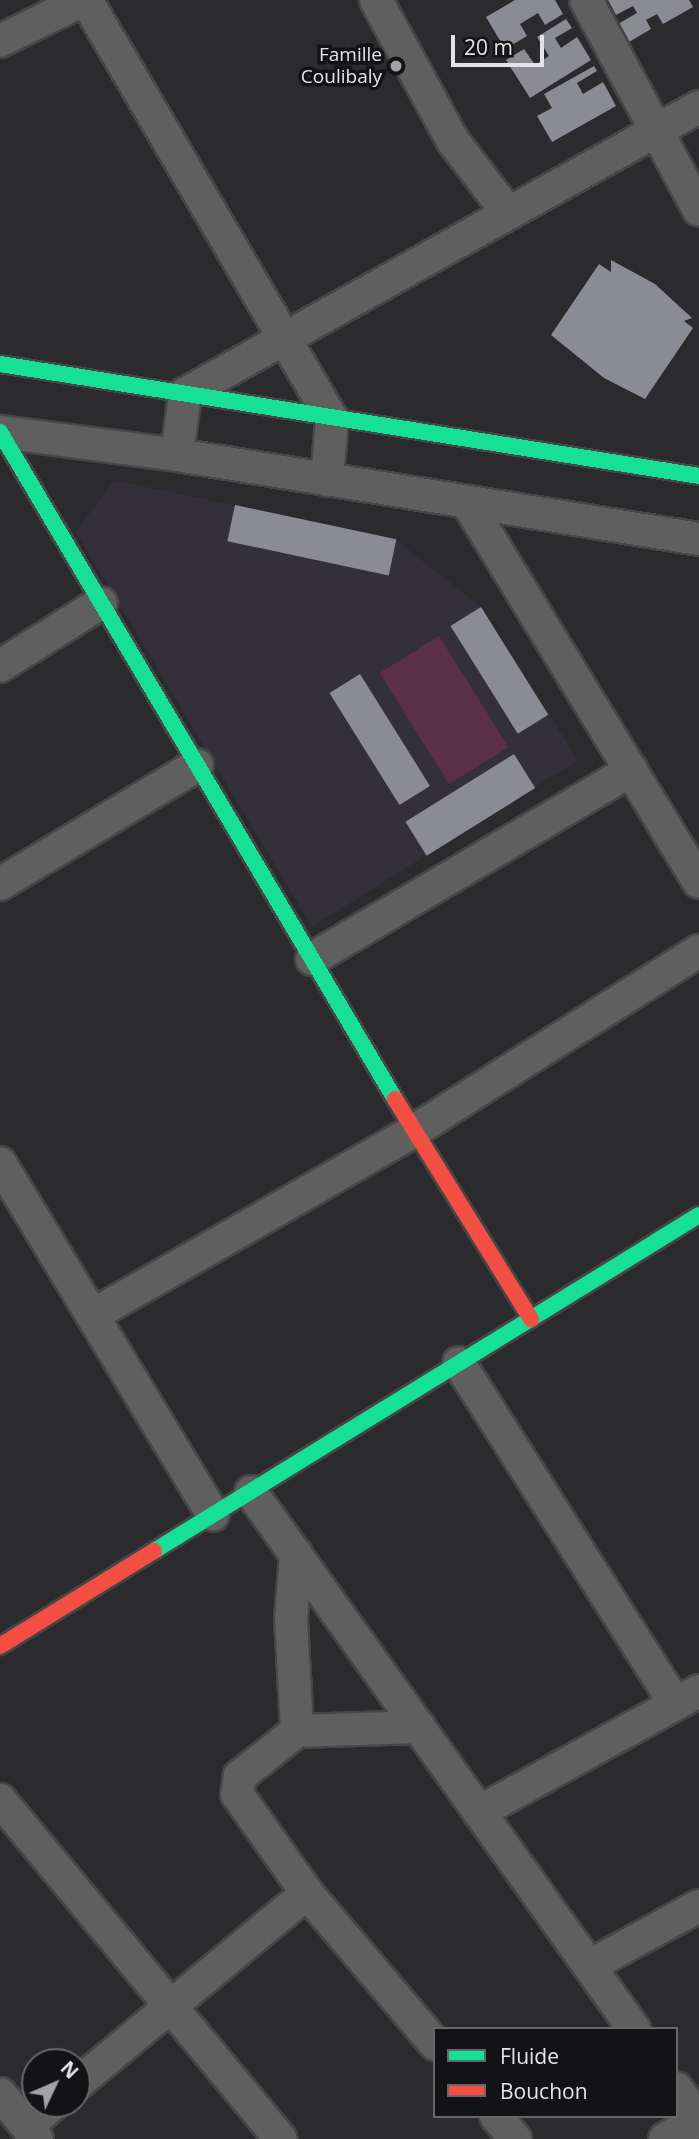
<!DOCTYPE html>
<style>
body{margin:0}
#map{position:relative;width:699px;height:2139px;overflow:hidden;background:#2b2a2c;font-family:"Open Sans",sans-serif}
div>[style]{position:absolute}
.built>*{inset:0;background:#343039}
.green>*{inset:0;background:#5b2f49;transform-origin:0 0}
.building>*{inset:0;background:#8b8b94;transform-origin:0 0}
.roads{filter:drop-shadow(2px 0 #464547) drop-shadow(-2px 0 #464547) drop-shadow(0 2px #464547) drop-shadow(0 -2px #464547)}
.street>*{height:32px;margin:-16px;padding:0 16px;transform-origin:16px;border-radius:16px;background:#5f5f60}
.fast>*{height:16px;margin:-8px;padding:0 8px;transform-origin:8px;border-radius:8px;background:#16e098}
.jam>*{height:16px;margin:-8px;padding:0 8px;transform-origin:8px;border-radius:8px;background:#f24e42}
.dots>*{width:19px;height:19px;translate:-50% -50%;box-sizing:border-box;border:4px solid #131214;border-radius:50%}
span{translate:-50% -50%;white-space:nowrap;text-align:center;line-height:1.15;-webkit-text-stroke:7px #131214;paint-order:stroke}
.poi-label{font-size:19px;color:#e4e4e6}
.right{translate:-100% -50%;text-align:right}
.legend{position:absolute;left:433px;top:2027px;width:245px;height:91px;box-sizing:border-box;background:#131214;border:2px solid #676668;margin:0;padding:9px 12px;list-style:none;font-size:21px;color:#e4e4e6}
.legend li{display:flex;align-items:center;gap:14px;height:35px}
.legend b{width:35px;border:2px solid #676668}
.north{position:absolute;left:21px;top:2048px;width:70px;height:70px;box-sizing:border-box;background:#131214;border:2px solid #676668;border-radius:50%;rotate:46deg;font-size:19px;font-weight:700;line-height:28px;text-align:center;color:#e4e4e6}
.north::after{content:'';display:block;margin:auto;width:24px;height:32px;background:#a3a3a5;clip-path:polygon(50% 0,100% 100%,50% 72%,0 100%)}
.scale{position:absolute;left:451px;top:35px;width:93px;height:32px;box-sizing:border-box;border:4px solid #e4e4e6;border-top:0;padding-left:9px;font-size:21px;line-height:24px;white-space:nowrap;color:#e4e4e6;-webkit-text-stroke:5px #131214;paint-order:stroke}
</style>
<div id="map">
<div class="built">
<i style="clip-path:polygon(114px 480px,396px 540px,481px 607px,578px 760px,312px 927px,76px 532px)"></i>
</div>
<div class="green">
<i style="left:439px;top:636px;width:131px;height:70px;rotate:58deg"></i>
</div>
<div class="building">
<i style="clip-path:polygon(515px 0,555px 0,563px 14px,545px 25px,538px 13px,520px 24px,527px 36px,505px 49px,486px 17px)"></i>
<i style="clip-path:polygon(608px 0,689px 0,693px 7px,663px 24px,657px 14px,646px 20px,651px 29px,629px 42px,618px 24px,637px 13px,633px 6px,616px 15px)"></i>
<i style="clip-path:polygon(566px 19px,572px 28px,555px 38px,561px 48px,577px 37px,591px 60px,530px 98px,506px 60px,524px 49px,535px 65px,549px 56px,537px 37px)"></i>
<i style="clip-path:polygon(594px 66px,597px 71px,577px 83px,583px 94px,603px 82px,616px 106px,552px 142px,537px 116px,552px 108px,544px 94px)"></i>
<i style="clip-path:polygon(611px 260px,655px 284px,692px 318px,684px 321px,693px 328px,645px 399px,604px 378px,551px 335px,599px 264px,611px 272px)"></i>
<i style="left:235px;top:505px;width:165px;height:37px;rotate:12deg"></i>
<i style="left:481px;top:607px;width:127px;height:36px;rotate:58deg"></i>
<i style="left:360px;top:674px;width:132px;height:36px;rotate:58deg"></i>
<i style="left:514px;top:754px;width:40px;height:128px;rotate:58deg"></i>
</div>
<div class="roads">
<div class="street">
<i style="left:86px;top:0;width:486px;rotate:59.6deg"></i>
<i style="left:332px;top:419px;width:61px;rotate:94.7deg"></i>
<i style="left:376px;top:0;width:161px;rotate:61.4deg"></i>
<i style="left:453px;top:141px;width:91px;rotate:52.6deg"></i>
<i style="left:586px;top:0;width:238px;rotate:61.7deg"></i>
<i style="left:0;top:41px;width:93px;rotate:-26.3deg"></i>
<i style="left:0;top:432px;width:178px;rotate:7.4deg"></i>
<i style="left:177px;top:455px;width:529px;rotate:9.14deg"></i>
<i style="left:177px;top:455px;width:62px;rotate:-82.5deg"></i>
<i style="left:185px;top:394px;width:589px;rotate:-29.18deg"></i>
<i style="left:467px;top:502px;width:445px;rotate:58.6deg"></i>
<i style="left:0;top:666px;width:119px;rotate:-32deg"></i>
<i style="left:0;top:884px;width:230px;rotate:-31.1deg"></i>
<i style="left:312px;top:959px;width:371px;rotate:-30.6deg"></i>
<i style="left:0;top:1163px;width:411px;rotate:58.8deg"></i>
<i style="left:93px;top:1315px;width:370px;rotate:-29.8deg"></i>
<i style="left:414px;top:1131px;width:337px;rotate:-32.3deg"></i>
<i style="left:459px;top:1363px;width:404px;rotate:57.6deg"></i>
<i style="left:251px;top:1492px;width:660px;rotate:54.5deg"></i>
<i style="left:296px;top:1554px;width:65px;rotate:94.4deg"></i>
<i style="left:291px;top:1619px;width:112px;rotate:86.9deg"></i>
<i style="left:419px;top:1727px;width:122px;rotate:178.1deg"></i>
<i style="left:297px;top:1731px;width:73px;rotate:141.7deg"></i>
<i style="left:240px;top:1776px;width:18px;rotate:99deg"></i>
<i style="left:237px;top:1794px;width:121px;rotate:54.7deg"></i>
<i style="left:307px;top:1893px;width:198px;rotate:49.7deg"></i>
<i style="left:0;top:1800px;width:440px;rotate:50.4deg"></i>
<i style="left:479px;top:1812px;width:251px;rotate:-28.8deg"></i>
<i style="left:589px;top:1966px;width:125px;rotate:-28.6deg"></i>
<i style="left:77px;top:2084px;width:299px;rotate:-39.7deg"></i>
<i style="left:676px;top:2088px;width:39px;rotate:54deg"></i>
<i style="left:0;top:2094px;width:58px;rotate:50.6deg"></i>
<i style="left:496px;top:2116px;width:30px;rotate:50deg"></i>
<i style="left:27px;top:2126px;width:34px;rotate:-40deg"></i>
<i style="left:665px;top:2139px;width:39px;rotate:-29deg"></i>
</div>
<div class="fast">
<i style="left:0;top:364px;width:708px;rotate:9.1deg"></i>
<i style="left:0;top:432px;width:775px;rotate:59.37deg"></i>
<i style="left:154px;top:1551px;width:640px;rotate:-31.65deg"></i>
</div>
<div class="jam">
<i style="left:395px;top:1099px;width:259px;rotate:58.3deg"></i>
<i style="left:0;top:1646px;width:181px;rotate:-31.7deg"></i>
</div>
</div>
<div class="dots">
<i style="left:396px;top:66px;background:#a3a3a5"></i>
</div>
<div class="poi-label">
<span class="right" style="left:382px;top:66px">Famille<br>Coulibaly</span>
</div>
<ul class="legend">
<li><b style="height:9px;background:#16e098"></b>Fluide</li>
<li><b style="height:9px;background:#f24e42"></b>Bouchon</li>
</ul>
<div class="north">N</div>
<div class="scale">20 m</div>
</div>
